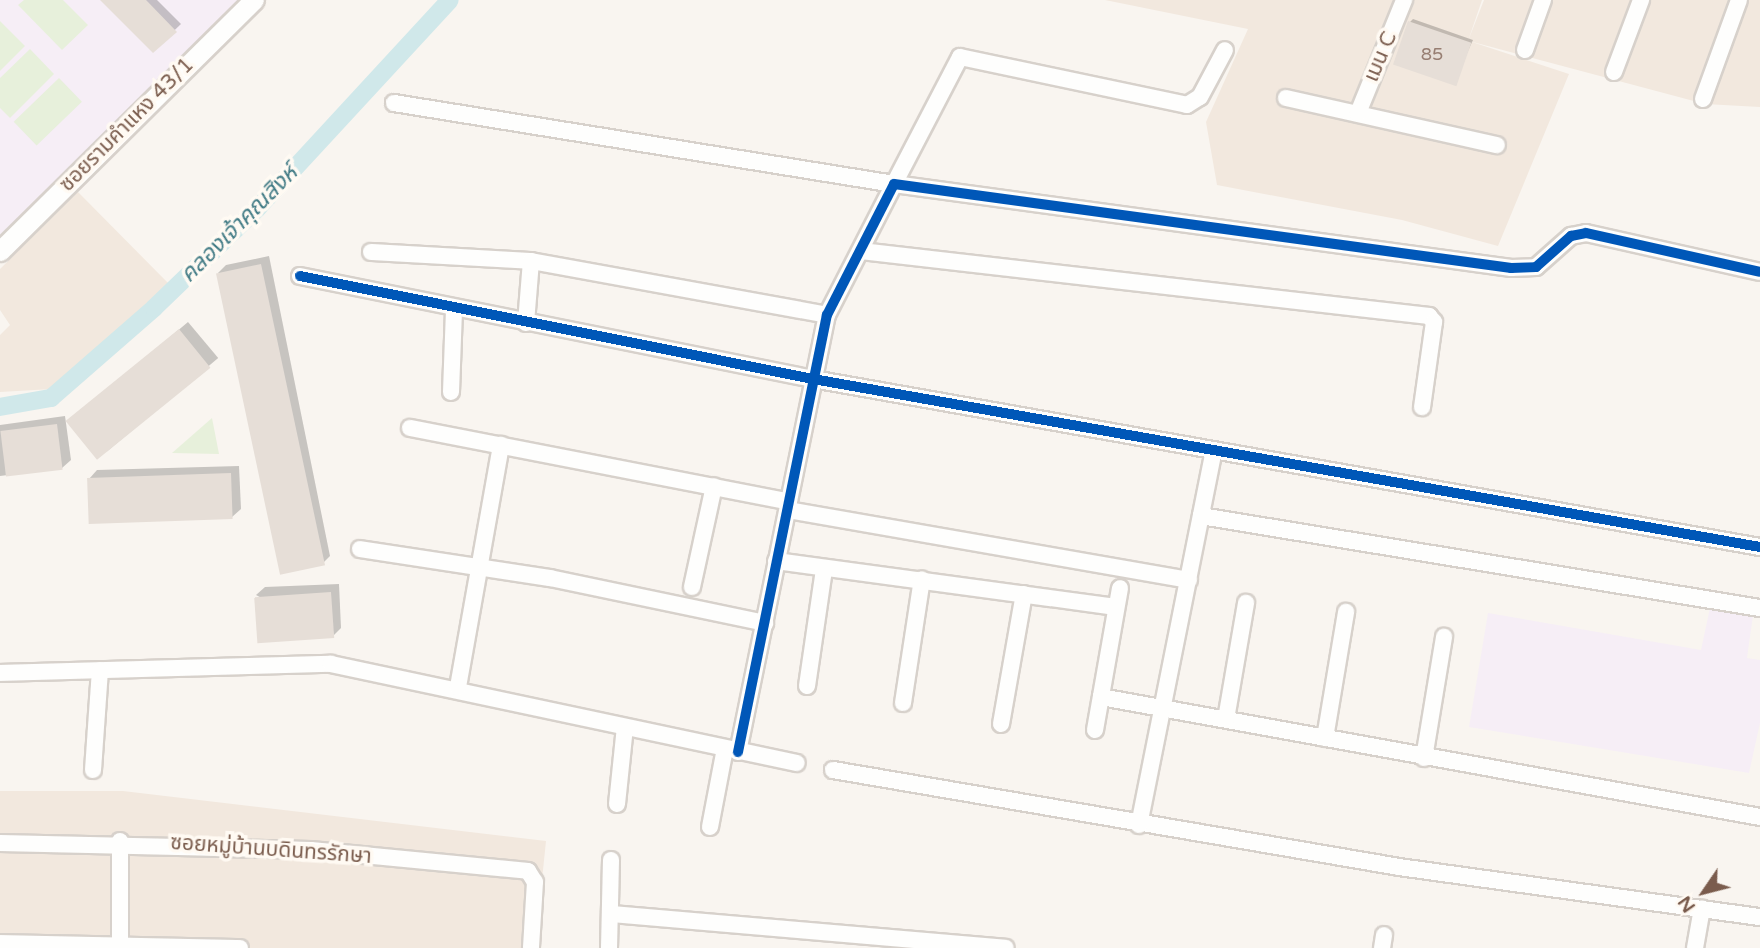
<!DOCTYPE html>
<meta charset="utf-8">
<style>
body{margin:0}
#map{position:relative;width:1760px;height:948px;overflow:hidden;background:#f9f5f0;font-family:"Varela Round","Noto Sans Thai",sans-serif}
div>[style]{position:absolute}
.residential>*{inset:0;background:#f2e8de}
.education>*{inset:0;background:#f6eef6}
.green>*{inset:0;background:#e7f0db;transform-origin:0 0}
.shadow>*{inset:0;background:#0003;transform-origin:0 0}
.canal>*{height:18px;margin:-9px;padding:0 9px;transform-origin:9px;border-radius:9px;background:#d0e8ea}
.building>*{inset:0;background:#e6ded7;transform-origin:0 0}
.roads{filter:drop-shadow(2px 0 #d7d1cb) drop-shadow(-2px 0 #d7d1cb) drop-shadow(0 2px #d7d1cb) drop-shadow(0 -2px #d7d1cb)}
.minor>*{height:16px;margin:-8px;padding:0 8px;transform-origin:8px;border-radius:8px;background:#fefefd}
.tertiary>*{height:19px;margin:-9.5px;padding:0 9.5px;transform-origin:9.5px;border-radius:9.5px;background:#fefefd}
.cycleway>*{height:10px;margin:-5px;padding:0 5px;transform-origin:5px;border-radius:5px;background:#0057b8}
span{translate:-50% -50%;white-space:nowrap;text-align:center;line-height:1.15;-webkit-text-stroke:7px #fffaf3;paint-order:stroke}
.number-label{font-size:18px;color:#977e72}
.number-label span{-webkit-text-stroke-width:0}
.street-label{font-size:21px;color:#7a5c4d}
.water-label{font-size:23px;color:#437c86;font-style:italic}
.north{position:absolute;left:1669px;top:857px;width:70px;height:70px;-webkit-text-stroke:5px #fffaf3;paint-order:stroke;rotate:235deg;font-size:19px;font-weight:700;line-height:28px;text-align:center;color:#7a5c4d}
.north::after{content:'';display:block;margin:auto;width:24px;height:32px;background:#7a5c4d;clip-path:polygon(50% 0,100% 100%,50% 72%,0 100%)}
</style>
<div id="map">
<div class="residential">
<i style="clip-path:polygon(1105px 0,1482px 0,1468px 41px,1484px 0,1760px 0,1760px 107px,1705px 104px,1469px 41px,1569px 74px,1498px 246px,1402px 220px,1217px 185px,1206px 122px,1248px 29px)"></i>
<i style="clip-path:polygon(78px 192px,169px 284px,52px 389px,0 392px,0 335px,10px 325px,0 310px,0 269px)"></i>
<i style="clip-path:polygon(0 791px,123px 791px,546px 841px,535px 948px,0 948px)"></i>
</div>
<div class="education">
<i style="clip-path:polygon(0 0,239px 0,0 237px)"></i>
<i style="clip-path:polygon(1710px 608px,1753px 615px,1747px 658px,1760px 660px,1760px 723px,1749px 773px,1469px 727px,1488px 613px,1701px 650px)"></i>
</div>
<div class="green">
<i style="clip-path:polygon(24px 0,63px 0,88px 25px,62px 50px,18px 5px)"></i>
<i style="clip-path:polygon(0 21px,25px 46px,0 71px)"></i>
<i style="clip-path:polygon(30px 49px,54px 74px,10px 118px,0 108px,0 78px)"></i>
<i style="left:59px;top:78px;width:33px;height:63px;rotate:46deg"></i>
<i style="clip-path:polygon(212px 418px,219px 454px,172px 453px)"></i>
</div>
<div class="shadow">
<i style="clip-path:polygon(102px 0,157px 0,181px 24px,153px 51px)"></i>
<i style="clip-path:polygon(1413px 19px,1473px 40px,1453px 84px,1410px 22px)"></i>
<i style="clip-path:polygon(269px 256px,330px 556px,322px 564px,218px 273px,226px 265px)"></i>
<i style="left:188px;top:322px;width:47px;height:145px;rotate:50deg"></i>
<i style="clip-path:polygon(65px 416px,71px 460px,62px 468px,0 476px,0 425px)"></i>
<i style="clip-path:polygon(239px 466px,241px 509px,232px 517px,89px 479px,97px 470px)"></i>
<i style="clip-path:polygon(339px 584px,341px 628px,333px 636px,256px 595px,265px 587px)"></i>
</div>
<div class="canal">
<i style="left:0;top:407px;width:52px;rotate:-10deg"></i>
<i style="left:51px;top:398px;width:137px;rotate:-41.1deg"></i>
<i style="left:154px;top:308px;width:143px;rotate:-43.9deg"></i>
<i style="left:257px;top:209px;width:284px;rotate:-47.3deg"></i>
</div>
<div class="building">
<i style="clip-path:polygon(100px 0,146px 0,177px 32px,153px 53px)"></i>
<i style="left:1408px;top:21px;width:67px;height:46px;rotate:19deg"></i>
<i style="left:261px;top:264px;width:308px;height:46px;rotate:78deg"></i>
<i style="left:179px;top:329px;width:50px;height:146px;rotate:51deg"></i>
<i style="left:57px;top:424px;width:46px;height:57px;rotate:83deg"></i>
<i style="left:231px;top:473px;width:46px;height:144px;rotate:88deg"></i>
<i style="left:331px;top:592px;width:46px;height:77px;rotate:86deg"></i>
</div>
<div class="roads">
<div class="minor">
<i style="left:1525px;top:50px;width:53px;rotate:-70.2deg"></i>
<i style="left:1614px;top:72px;width:77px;rotate:-69.4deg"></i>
<i style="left:1286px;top:98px;width:216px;rotate:12.6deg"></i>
<i style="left:1703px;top:99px;width:105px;rotate:-70deg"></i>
<i style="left:394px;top:103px;width:507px;rotate:9.2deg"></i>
<i style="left:894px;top:184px;width:143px;rotate:-62.5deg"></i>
<i style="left:960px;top:57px;width:232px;rotate:11.9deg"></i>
<i style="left:1187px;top:105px;width:15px;rotate:-32deg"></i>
<i style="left:1200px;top:97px;width:53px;rotate:-62deg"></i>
<i style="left:1358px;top:113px;width:122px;rotate:-67.8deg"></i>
<i style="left:861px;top:251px;width:572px;rotate:6.53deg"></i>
<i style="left:1429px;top:316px;width:8px;rotate:50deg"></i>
<i style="left:1434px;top:322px;width:86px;rotate:98deg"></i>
<i style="left:371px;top:252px;width:160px;rotate:3.2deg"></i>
<i style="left:531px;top:261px;width:301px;rotate:10.3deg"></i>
<i style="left:300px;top:276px;width:523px;rotate:11.35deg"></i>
<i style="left:813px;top:379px;width:962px;rotate:10.06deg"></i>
<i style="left:526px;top:323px;width:62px;rotate:-85.4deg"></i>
<i style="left:451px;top:392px;width:83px;rotate:-87.9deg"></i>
<i style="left:410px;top:428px;width:386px;rotate:11deg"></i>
<i style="left:788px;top:510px;width:407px;rotate:9.9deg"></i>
<i style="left:1201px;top:516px;width:567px;rotate:9.35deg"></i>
<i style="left:360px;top:549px;width:192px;rotate:8.7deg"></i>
<i style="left:550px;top:578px;width:220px;rotate:11.8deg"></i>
<i style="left:776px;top:561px;width:343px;rotate:7.7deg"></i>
<i style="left:692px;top:587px;width:103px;rotate:-77.7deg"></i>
<i style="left:0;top:673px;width:331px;rotate:-1.6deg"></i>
<i style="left:331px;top:664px;width:476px;rotate:12deg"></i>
<i style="left:807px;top:686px;width:117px;rotate:-81.7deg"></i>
<i style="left:458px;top:687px;width:246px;rotate:-79.9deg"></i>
<i style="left:1101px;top:697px;width:670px;rotate:10.32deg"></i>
<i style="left:903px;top:703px;width:125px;rotate:-81.3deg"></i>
<i style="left:1226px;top:719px;width:118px;rotate:-80.2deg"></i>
<i style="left:1001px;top:724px;width:132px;rotate:-80deg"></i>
<i style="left:1095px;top:730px;width:144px;rotate:-80deg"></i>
<i style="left:1325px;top:738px;width:128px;rotate:-80.5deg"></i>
<i style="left:738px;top:752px;width:446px;rotate:-78.5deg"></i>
<i style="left:827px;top:315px;width:147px;rotate:-62.9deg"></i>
<i style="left:894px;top:184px;width:623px;rotate:7.75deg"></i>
<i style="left:1511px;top:268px;width:25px;rotate:-2deg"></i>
<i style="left:1536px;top:267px;width:47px;rotate:-41.5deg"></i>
<i style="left:1571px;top:236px;width:15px;rotate:-11deg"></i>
<i style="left:1586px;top:233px;width:178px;rotate:12.6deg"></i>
<i style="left:1424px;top:758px;width:123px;rotate:-80.6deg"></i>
<i style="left:93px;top:770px;width:100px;rotate:-86deg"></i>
<i style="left:833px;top:770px;width:574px;rotate:9.72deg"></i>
<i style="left:1399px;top:867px;width:364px;rotate:7.9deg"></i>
<i style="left:617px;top:804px;width:77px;rotate:-84.1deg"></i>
<i style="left:1139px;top:825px;width:379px;rotate:-78.7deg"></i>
<i style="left:710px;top:827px;width:80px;rotate:-79.2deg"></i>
<i style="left:0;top:843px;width:311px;rotate:1.3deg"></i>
<i style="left:311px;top:850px;width:218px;rotate:5.5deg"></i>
<i style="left:528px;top:871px;width:13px;rotate:58deg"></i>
<i style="left:535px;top:882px;width:66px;rotate:93.5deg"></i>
<i style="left:611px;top:914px;width:396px;rotate:4.9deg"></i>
<i style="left:120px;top:942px;width:101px;rotate:-90deg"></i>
<i style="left:0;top:943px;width:240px;rotate:1.2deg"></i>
<i style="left:609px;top:948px;width:88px;rotate:-88.7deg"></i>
<i style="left:1382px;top:948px;width:13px;rotate:-81deg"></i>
<i style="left:1695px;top:948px;width:40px;rotate:-80deg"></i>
</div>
<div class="tertiary">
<i style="left:0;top:251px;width:357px;rotate:-44.7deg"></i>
</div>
</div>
<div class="cycleway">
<i style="left:300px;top:276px;width:523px;rotate:11.35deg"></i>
<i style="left:813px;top:379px;width:962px;rotate:10.06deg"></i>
<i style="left:738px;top:752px;width:446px;rotate:-78.5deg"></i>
<i style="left:827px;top:315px;width:147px;rotate:-62.9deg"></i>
<i style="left:894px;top:184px;width:623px;rotate:7.75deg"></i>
<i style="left:1511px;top:268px;width:25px;rotate:-2deg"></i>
<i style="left:1536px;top:267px;width:47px;rotate:-41.5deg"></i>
<i style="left:1571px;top:236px;width:15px;rotate:-11deg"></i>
<i style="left:1586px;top:233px;width:178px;rotate:12.6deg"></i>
</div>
<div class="number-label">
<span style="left:1432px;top:54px">85</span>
</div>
<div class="street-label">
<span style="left:1381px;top:57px;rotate:-67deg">เมน C</span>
<span style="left:127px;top:125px;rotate:-45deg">ซอยรามคำแหง 43/1</span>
<span style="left:271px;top:850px;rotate:4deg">ซอยหมู่บ้านบดินทรรักษา</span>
</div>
<div class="water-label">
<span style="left:239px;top:224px;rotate:-45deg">คลองเจ้าคุณสิงห์</span>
</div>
<div class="north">N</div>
</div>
